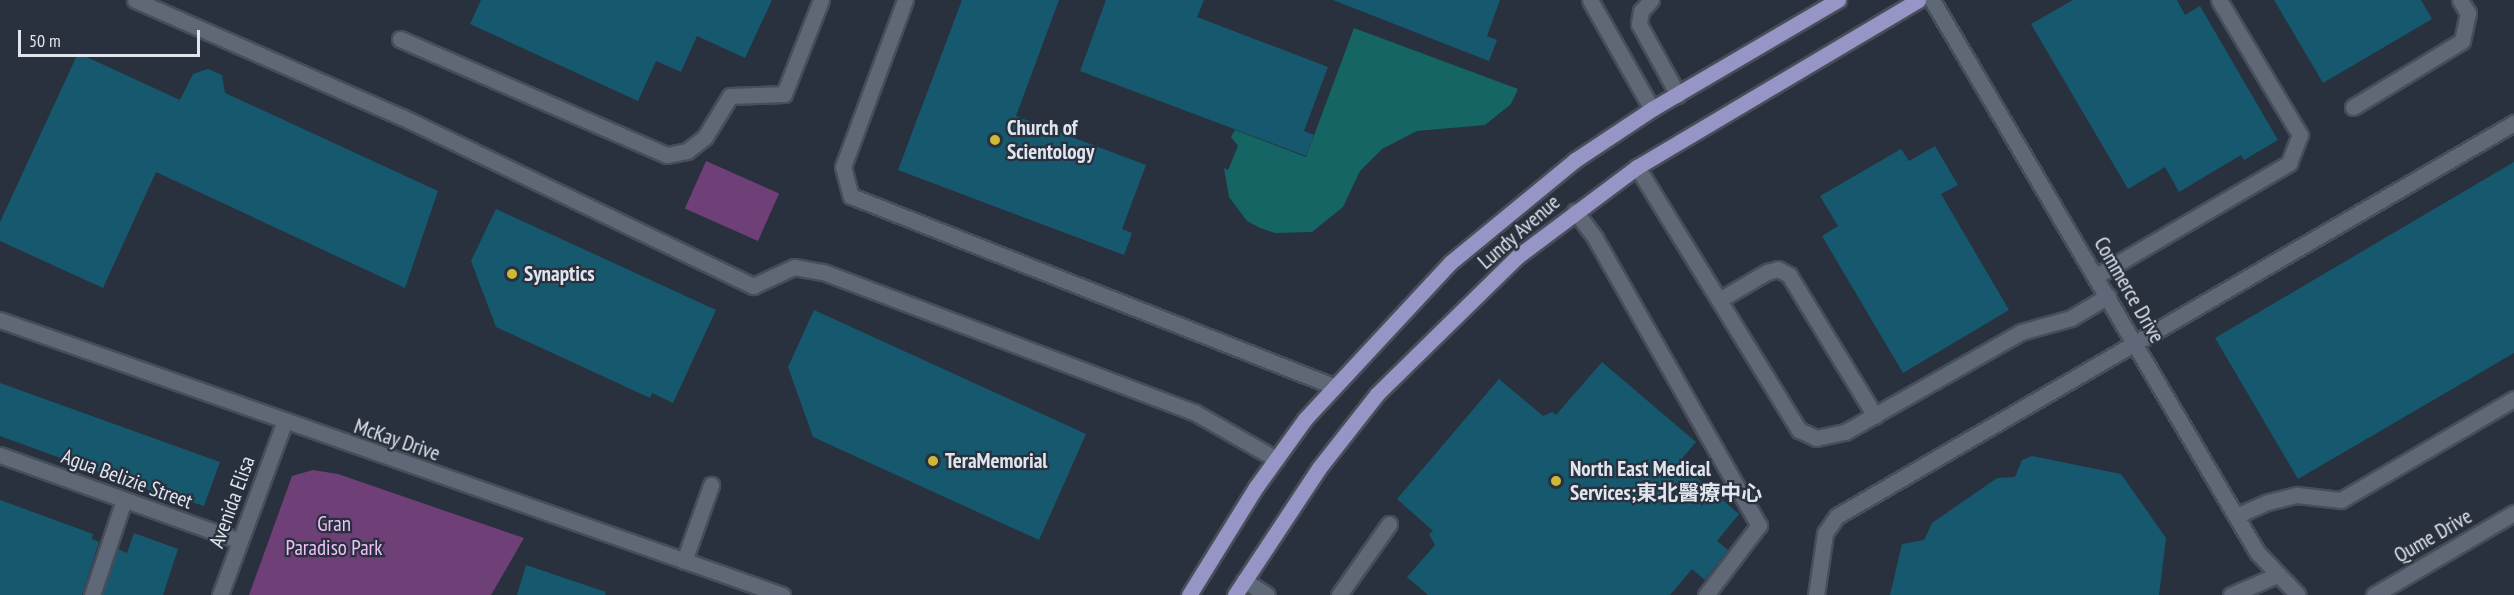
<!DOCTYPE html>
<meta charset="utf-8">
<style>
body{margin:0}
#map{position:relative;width:2514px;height:595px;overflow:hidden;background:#28313d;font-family:"PT Sans Narrow","Noto Sans SC",sans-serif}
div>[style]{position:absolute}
.green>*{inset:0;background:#6f3f78;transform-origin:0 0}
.water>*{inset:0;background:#146564}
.building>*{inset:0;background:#16586e}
.roads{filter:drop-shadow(2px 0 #474e59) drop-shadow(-2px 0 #474e59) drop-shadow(0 2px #474e59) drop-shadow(0 -2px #474e59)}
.minor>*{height:15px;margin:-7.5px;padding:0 7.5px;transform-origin:7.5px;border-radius:7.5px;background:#5e6876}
.major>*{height:15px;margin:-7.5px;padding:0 7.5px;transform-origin:7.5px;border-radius:7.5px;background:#9695c5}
.dots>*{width:16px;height:16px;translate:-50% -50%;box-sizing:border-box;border:3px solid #28313d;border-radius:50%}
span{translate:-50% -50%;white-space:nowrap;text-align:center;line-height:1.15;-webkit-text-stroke:4.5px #28313d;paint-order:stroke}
.poi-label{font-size:21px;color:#e0e5ee;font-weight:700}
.left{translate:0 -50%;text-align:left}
.street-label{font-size:21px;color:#e0e5ee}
.park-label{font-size:21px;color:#f0c0f8}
.scale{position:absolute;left:18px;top:30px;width:182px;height:27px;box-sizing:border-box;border:3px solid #e0e5ee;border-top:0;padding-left:8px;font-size:18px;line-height:21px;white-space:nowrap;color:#e0e5ee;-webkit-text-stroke:4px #28313d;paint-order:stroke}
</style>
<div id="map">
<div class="green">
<i style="left:706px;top:161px;width:80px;height:52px;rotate:24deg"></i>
<i style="clip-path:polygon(313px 470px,338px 474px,524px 538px,491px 595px,249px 595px,292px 476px)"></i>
</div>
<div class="water">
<i style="clip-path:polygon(1354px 28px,1518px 89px,1511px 104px,1485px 125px,1417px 131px,1382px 149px,1360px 171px,1343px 207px,1312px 232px,1275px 233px,1260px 228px,1247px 221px,1229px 197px,1224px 168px,1228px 170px,1238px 146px,1231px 137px,1235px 130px,1306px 157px)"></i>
</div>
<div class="building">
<i style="clip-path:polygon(481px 0,772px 0,745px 58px,697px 36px,681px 72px,656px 61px,638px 101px,470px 24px)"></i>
<i style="clip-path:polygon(962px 0,1059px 0,1016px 116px,1146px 165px,1122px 229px,1132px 233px,1124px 255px,898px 170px)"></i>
<i style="clip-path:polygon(1106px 0,1204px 0,1197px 17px,1328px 67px,1304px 131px,1314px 135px,1306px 156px,1080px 71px)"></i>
<i style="clip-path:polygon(1333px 0,1500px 0,1487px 36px,1497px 40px,1489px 61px)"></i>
<i style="clip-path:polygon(2073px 0,2177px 0,2185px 15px,2200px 6px,2278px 140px,2244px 160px,2241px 155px,2179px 192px,2165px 167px,2128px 189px,2031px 24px)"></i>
<i style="clip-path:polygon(2274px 0,2421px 0,2432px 19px,2323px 83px)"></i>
<i style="clip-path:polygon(78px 53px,180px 100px,193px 74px,208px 69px,222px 75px,225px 93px,438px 191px,405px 288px,156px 172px,103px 288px,0 241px,0 222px)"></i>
<i style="clip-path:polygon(1935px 146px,1958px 185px,1941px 194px,2009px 310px,1903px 373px,1822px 236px,1838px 226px,1820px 196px,1901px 149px,1909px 161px)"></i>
<i style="clip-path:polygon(2514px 162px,2514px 353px,2298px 479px,2215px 338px)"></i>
<i style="clip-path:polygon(496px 209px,716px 310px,673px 403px,652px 393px,650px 398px,496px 327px,471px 261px)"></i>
<i style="clip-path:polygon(814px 310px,1086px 434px,1039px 540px,813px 437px,788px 367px)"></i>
<i style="clip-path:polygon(1602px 362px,1696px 442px,1679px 462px,1739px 514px,1717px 541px,1728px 550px,1705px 580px,1692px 569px,1670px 595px,1428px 595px,1407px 577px,1435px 545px,1429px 534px,1433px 531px,1397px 499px,1499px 379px,1543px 416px,1552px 412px,1556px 415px)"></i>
<i style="clip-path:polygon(0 383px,220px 462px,204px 506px,185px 500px,184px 503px,0 436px)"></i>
<i style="clip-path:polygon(2032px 456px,2121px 474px,2166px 538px,2159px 595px,1890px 595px,1902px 544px,1924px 540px,1932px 523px,1997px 478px,2015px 477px,2022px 460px)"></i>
<i style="clip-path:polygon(0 500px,93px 534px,92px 539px,99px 542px,82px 595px,0 595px)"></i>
<i style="clip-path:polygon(134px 533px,178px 549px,163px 595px,102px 595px,118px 549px,127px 553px)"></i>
<i style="clip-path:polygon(526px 565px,606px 592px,605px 595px,517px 595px)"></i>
</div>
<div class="roads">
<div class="minor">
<i style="left:135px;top:0;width:292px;rotate:23.7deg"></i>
<i style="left:402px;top:117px;width:390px;rotate:25.7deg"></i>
<i style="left:753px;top:286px;width:45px;rotate:-24.9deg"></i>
<i style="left:794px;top:267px;width:29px;rotate:10deg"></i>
<i style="left:823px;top:272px;width:397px;rotate:20.7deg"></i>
<i style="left:1194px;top:412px;width:95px;rotate:29.8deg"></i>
<i style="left:905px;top:0;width:178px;rotate:110.4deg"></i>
<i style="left:843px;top:167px;width:30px;rotate:75deg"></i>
<i style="left:851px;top:196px;width:518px;rotate:21.51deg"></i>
<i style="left:1590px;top:0;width:125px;rotate:60.4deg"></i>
<i style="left:1651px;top:0;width:15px;rotate:132deg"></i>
<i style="left:1641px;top:11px;width:13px;rotate:99deg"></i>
<i style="left:1639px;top:24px;width:81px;rotate:61.2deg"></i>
<i style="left:1932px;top:0;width:641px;rotate:59.51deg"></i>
<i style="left:2257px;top:552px;width:59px;rotate:46.4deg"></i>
<i style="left:400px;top:39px;width:291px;rotate:23.5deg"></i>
<i style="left:667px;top:155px;width:20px;rotate:-11deg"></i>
<i style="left:687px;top:151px;width:23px;rotate:-38deg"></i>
<i style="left:705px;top:137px;width:48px;rotate:-58.6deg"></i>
<i style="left:730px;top:96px;width:54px;rotate:-2.1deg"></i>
<i style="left:784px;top:94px;width:101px;rotate:-68.5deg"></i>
<i style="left:2353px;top:107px;width:127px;rotate:-31.2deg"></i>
<i style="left:2462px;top:41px;width:29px;rotate:-78deg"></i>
<i style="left:2468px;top:13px;width:15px;rotate:-122deg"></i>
<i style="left:1637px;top:167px;width:309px;rotate:58.4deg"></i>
<i style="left:1799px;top:430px;width:19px;rotate:25deg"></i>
<i style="left:1816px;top:438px;width:30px;rotate:-12deg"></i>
<i style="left:1845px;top:432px;width:202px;rotate:-29.6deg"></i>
<i style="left:2021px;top:332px;width:52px;rotate:-15.6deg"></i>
<i style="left:2071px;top:318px;width:43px;rotate:-30.7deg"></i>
<i style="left:1575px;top:211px;width:34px;rotate:53deg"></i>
<i style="left:1595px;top:238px;width:331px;rotate:60.3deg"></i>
<i style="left:1759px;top:525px;width:88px;rotate:127.1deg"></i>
<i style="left:2096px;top:276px;width:224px;rotate:-30.3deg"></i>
<i style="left:2289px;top:163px;width:30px;rotate:-69deg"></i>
<i style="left:2300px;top:135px;width:157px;rotate:-121deg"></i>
<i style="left:1719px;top:300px;width:56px;rotate:-30.3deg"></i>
<i style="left:1767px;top:272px;width:11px;rotate:-15deg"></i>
<i style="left:1778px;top:269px;width:13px;rotate:29deg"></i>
<i style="left:1789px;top:275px;width:165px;rotate:58.6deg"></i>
<i style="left:0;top:320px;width:829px;rotate:19.37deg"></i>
<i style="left:0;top:455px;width:255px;rotate:19.7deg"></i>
<i style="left:2236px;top:516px;width:35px;rotate:-24deg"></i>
<i style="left:2268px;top:502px;width:30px;rotate:-14deg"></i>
<i style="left:2297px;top:495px;width:44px;rotate:6.5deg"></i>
<i style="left:2341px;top:500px;width:200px;rotate:-30.3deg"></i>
<i style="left:684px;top:561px;width:81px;rotate:-70.4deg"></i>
<i style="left:1244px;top:580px;width:27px;rotate:33deg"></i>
<i style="left:92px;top:595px;width:100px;rotate:-71.4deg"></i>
<i style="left:220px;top:595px;width:184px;rotate:-69.6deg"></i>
<i style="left:1339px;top:595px;width:87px;rotate:-54.8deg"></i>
<i style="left:1816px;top:595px;width:63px;rotate:-81.7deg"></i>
<i style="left:1825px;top:533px;width:21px;rotate:-55deg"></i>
<i style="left:1837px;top:516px;width:783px;rotate:-30.14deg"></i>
<i style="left:2231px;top:595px;width:50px;rotate:-23.5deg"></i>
<i style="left:2374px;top:595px;width:162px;rotate:-30.4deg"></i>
</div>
<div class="major">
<i style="left:1189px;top:595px;width:127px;rotate:-58.2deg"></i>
<i style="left:1256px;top:487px;width:84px;rotate:-54.2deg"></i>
<i style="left:1305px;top:419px;width:214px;rotate:-47.1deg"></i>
<i style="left:1451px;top:262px;width:161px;rotate:-39.4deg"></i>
<i style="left:1575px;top:160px;width:92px;rotate:-33.5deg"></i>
<i style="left:1652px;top:109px;width:216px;rotate:-30.4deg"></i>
<i style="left:1235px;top:595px;width:152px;rotate:-56.5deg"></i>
<i style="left:1319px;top:468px;width:94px;rotate:-51.9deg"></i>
<i style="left:1377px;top:394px;width:197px;rotate:-44.4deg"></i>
<i style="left:1518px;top:256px;width:149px;rotate:-36.8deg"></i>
<i style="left:1637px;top:167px;width:327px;rotate:-30.7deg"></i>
</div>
</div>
<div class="dots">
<i style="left:995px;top:140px;background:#d0b837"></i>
<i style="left:512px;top:274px;background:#d0b837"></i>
<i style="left:933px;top:461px;background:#d0b837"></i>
<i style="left:1556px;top:481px;background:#d0b837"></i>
</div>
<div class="poi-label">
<span class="left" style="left:1007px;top:140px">Church of<br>Scientology</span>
<span class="left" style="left:524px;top:274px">Synaptics</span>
<span class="left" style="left:945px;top:461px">TeraMemorial</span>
<span class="left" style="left:1570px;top:481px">North East Medical<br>Services;東北醫療中心</span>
</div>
<div class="street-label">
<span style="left:1519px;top:232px;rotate:-41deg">Lundy Avenue</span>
<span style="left:2129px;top:290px;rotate:60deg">Commerce Drive</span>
<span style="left:397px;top:440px;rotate:19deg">McKay Drive</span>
<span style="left:127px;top:479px;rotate:20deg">Agua Belizie Street</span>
<span style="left:232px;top:502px;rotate:-70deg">Avenida Elisa</span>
<span style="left:2433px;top:536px;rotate:-30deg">Qume Drive</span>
</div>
<div class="park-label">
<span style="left:334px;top:536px">Gran<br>Paradiso Park</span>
</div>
<div class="scale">50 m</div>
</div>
